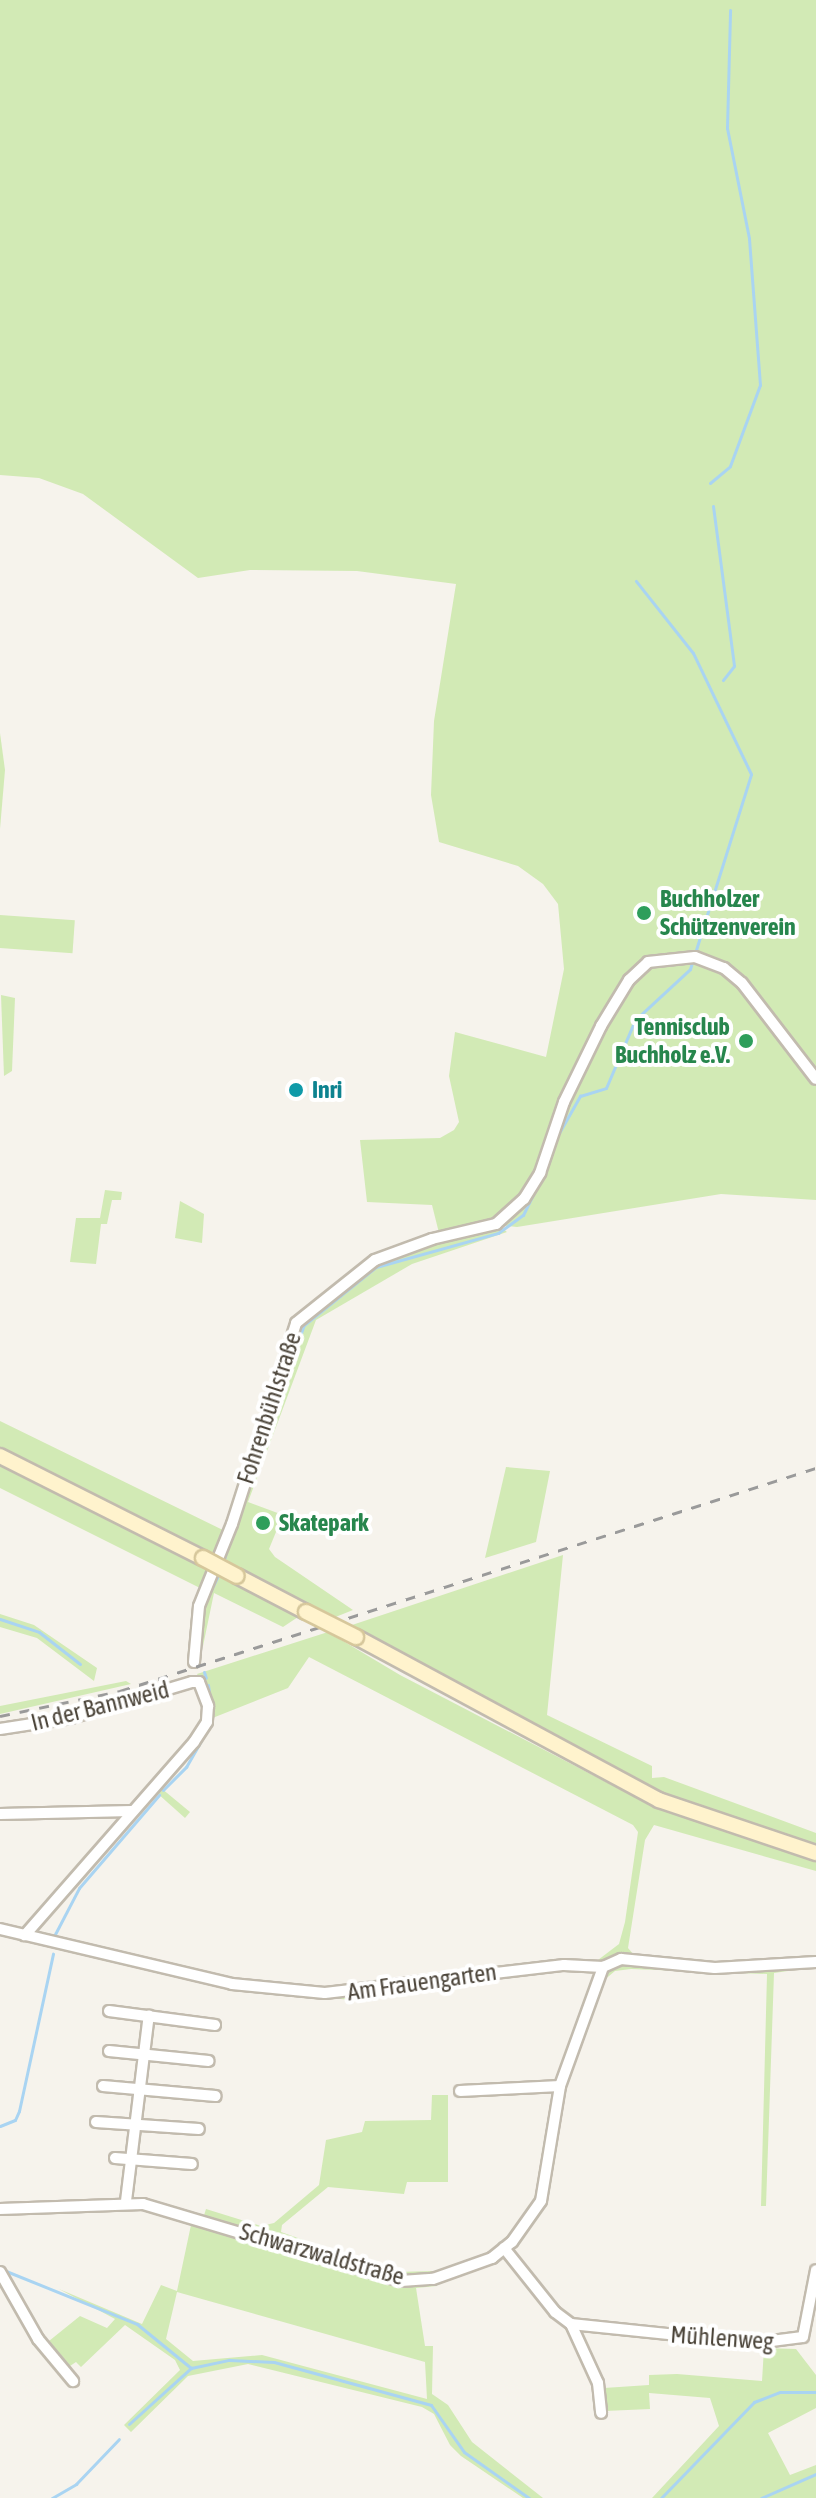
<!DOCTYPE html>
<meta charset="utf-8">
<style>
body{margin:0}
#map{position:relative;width:816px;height:2498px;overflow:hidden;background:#f6f3ec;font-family:"Asap Condensed",sans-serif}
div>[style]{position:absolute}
.green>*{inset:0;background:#d2eab5;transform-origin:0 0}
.stream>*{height:3px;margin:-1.5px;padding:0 1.5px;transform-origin:1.5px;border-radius:1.5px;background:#a9d4f2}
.roads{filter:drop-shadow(2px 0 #c2bbae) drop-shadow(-2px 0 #c2bbae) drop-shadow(0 2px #c2bbae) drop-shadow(0 -2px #c2bbae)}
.minor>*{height:10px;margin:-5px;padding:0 5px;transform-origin:5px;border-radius:5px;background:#fff}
.secondary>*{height:14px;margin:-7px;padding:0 7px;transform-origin:7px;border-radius:7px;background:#fff3cd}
.rail>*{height:3px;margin-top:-1.5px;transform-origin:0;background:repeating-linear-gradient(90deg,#9a9a9a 0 10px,transparent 0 20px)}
.bridges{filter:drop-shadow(2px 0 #d6c79b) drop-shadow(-2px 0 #d6c79b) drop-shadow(0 2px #d6c79b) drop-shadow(0 -2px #d6c79b)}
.secondary-bridge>*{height:14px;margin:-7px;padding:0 7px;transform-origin:7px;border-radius:7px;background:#fff3cd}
.dots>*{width:22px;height:22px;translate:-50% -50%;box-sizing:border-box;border:4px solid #fff;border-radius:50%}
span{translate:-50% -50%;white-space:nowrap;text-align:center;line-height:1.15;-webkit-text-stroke:8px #fff;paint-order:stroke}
.leisure-label{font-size:24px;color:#27864d;font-weight:700}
.left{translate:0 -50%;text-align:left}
.right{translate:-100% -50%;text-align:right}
.culture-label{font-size:24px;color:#0d838f;font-weight:700}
.street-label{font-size:24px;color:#4b4439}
</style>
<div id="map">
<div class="green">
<i style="clip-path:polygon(0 0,816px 0,816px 1074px,802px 1051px,739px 984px,816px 1083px,816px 1200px,721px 1194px,517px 1227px,498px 1225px,507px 1232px,412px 1264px,316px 1320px,248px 1502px,283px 1515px,269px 1549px,275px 1557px,353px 1610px,333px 1618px,313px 1607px,283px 1627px,214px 1593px,203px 1646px,193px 1643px,202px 1589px,0 1488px,0 1421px,229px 1533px,298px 1324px,375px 1260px,440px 1237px,432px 1205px,367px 1202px,360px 1140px,440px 1138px,454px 1130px,459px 1122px,449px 1076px,455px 1032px,546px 1057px,564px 969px,558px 904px,543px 884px,518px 866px,439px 842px,431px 795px,434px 721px,456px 584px,357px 571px,250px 570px,198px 578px,83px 494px,39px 478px,0 475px)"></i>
<i style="clip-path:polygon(0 733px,5px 770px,0 829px)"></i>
<i style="left:0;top:915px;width:75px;height:33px;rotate:4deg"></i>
<i style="clip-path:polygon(1px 995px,15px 998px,12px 1071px,4px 1076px)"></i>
<i style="clip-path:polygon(105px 1190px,122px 1192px,121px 1200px,112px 1200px,107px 1224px,101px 1224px,96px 1264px,70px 1262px,76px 1218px,100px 1218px)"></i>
<i style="clip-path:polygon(180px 1201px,204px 1214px,202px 1243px,175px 1238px)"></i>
<i style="clip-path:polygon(506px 1467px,550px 1471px,536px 1542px,485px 1558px)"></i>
<i style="clip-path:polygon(563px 1555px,547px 1715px,652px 1766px,652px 1778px,664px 1777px,816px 1833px,816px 1871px,654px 1825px,645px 1840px,628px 1948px,634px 1955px,727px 1964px,816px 1956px,816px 1967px,774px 1973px,766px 2206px,761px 2206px,767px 1974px,631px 1969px,615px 1971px,603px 1981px,598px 1960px,619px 1944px,625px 1922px,638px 1832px,633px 1825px,309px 1657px,288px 1688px,210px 1719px,209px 1694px,197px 1674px,328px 1632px,400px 1675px,656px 1808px,661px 1795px,349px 1626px)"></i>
<i style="clip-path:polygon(0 1614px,34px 1625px,97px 1668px,94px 1681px,37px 1638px,0 1627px)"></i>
<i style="clip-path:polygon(126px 1681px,131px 1684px,0 1714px,0 1706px)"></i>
<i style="clip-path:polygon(161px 1788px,190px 1812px,185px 1818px,157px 1793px)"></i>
<i style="clip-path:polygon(495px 1966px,495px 1978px,353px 2000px,231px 1990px,232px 1978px,336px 1989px)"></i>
<i style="clip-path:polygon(evenodd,432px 2095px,448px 2095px,448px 2182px,407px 2182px,404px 2194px,328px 2187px,282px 2225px,281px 2232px,395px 2272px,435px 2271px,437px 2286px,416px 2288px,425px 2346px,433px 2346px,432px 2394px,448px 2405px,472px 2442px,543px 2498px,523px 2498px,461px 2456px,450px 2445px,434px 2414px,422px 2407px,248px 2364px,188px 2376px,131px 2432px,124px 2425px,180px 2370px,175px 2360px,125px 2325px,81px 2367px,76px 2362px,70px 2366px,49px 2341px,80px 2316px,107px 2328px,115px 2319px,59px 2289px,142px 2324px,161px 2285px,177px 2291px,191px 2225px,200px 2228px,206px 2209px,261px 2226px,274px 2223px,319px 2185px,326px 2140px,362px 2132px,365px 2121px,431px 2120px,432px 2095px,177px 2292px,425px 2362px,427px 2399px,262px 2355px,193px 2361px,166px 2339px,177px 2292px)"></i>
<i style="clip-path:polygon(764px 2348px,796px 2349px,816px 2375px,816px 2408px,768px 2433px,790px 2475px,816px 2465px,816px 2498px,652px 2498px,719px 2426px,710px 2398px,649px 2393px,650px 2409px,605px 2411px,604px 2388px,649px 2385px,649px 2375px,677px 2374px,762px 2381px)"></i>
</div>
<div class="stream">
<i style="left:710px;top:483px;width:26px;rotate:-40deg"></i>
<i style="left:730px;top:466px;width:86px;rotate:-69.7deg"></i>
<i style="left:760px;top:385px;width:147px;rotate:-94.3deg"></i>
<i style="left:749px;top:238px;width:112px;rotate:-101.3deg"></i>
<i style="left:727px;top:128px;width:118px;rotate:-88.5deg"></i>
<i style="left:713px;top:506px;width:161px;rotate:82.5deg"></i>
<i style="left:734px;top:666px;width:18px;rotate:128deg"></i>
<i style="left:559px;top:1133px;width:43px;rotate:-60.4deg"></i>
<i style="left:580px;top:1096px;width:27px;rotate:-17deg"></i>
<i style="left:606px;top:1088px;width:74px;rotate:-66.9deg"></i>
<i style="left:635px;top:1020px;width:75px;rotate:-42.8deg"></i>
<i style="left:690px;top:969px;width:204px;rotate:-72.6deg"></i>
<i style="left:751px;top:774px;width:134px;rotate:-115.6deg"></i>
<i style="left:693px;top:653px;width:92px;rotate:-128.4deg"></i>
<i style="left:292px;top:1359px;width:36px;rotate:-71deg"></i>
<i style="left:304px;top:1325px;width:92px;rotate:-38.9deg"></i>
<i style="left:376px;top:1267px;width:127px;rotate:-15.6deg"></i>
<i style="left:498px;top:1233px;width:31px;rotate:-36deg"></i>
<i style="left:523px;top:1215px;width:25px;rotate:-64deg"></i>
<i style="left:258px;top:1457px;width:92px;rotate:-71deg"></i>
<i style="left:223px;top:1563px;width:16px;rotate:-75deg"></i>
<i style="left:206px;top:1600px;width:32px;rotate:-64deg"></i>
<i style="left:0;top:1619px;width:41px;rotate:18.4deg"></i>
<i style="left:39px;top:1632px;width:52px;rotate:38deg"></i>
<i style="left:204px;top:1672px;width:6px;rotate:72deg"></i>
<i style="left:208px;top:1685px;width:27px;rotate:82deg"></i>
<i style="left:163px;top:1790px;width:33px;rotate:-45deg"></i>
<i style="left:186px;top:1767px;width:46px;rotate:-60.1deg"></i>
<i style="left:53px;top:1938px;width:56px;rotate:-62.5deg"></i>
<i style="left:79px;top:1888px;width:123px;rotate:-49.3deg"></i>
<i style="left:0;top:2126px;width:16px;rotate:-22deg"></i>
<i style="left:15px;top:2120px;width:10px;rotate:-66deg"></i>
<i style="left:19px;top:2111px;width:161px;rotate:-77.8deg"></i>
<i style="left:1px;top:2269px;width:147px;rotate:22deg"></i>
<i style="left:137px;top:2324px;width:70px;rotate:39.2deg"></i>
<i style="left:129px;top:2424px;width:84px;rotate:-42.1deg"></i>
<i style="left:191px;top:2368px;width:39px;rotate:-12deg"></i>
<i style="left:229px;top:2360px;width:45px;rotate:2.5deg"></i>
<i style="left:274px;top:2362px;width:163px;rotate:15.3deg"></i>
<i style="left:431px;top:2405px;width:57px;rotate:54.9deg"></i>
<i style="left:464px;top:2452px;width:80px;rotate:35.3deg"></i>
<i style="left:52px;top:2498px;width:28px;rotate:-30deg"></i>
<i style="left:76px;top:2484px;width:62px;rotate:-46.3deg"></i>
<i style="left:661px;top:2498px;width:134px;rotate:-45.9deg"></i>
<i style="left:754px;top:2402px;width:28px;rotate:-21deg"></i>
<i style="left:780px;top:2392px;width:36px"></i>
<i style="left:761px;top:2498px;width:60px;rotate:-23.6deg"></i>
</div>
<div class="roads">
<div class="minor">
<i style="left:194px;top:1662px;width:56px;rotate:-84.9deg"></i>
<i style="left:199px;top:1606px;width:88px;rotate:-68.1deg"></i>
<i style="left:232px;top:1524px;width:211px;rotate:-72.3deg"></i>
<i style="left:296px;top:1323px;width:101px;rotate:-38.6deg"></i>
<i style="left:375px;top:1260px;width:61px;rotate:-20.2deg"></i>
<i style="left:432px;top:1239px;width:66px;rotate:-13.2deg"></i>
<i style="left:496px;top:1224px;width:38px;rotate:-42deg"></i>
<i style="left:524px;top:1199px;width:31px;rotate:-58deg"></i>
<i style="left:540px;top:1173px;width:75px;rotate:-71.3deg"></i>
<i style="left:564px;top:1102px;width:85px;rotate:-64deg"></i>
<i style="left:601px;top:1026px;width:54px;rotate:-58.7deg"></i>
<i style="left:629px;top:980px;width:26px;rotate:-43deg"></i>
<i style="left:648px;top:962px;width:47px;rotate:-6.1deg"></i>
<i style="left:695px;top:957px;width:31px;rotate:21deg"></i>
<i style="left:724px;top:968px;width:23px;rotate:40deg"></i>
<i style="left:742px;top:983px;width:121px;rotate:52.4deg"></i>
<i style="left:0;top:1729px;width:72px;rotate:-8.8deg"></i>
<i style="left:71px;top:1718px;width:126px;rotate:-16.6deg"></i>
<i style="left:192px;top:1682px;width:7px"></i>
<i style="left:199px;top:1682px;width:26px;rotate:69deg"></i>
<i style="left:208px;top:1706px;width:16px;rotate:94deg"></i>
<i style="left:207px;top:1722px;width:24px;rotate:123deg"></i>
<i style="left:194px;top:1742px;width:257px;rotate:131.2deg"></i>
<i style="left:0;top:1814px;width:132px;rotate:-1.3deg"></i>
<i style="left:0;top:1929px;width:238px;rotate:13.3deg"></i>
<i style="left:232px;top:1984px;width:93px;rotate:5.5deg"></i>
<i style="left:325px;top:1993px;width:241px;rotate:-6.7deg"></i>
<i style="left:564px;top:1965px;width:39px;rotate:3deg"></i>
<i style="left:109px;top:2011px;width:107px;rotate:7.5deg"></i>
<i style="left:109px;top:2051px;width:100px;rotate:5.7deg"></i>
<i style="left:103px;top:2086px;width:113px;rotate:5.1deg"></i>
<i style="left:460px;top:2091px;width:100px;rotate:-2.9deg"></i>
<i style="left:96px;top:2122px;width:103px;rotate:3.9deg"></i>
<i style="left:115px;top:2158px;width:77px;rotate:4.5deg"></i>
<i style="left:126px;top:2201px;width:187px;rotate:-83deg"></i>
<i style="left:0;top:2209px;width:143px;rotate:-2deg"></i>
<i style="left:143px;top:2204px;width:269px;rotate:16.6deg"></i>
<i style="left:401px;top:2281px;width:32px;rotate:-4deg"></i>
<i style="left:433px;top:2279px;width:63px;rotate:-19.6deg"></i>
<i style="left:492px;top:2258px;width:26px;rotate:-39deg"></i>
<i style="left:512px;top:2242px;width:50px;rotate:-54.7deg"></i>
<i style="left:541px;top:2201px;width:117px;rotate:-80.6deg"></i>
<i style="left:560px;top:2086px;width:127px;rotate:-70.1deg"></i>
<i style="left:603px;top:1967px;width:20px;rotate:-24deg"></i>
<i style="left:621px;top:1959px;width:94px;rotate:5.5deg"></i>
<i style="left:715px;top:1968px;width:101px;rotate:-3.4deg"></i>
<i style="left:504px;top:2248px;width:82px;rotate:51.4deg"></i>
<i style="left:555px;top:2312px;width:20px;rotate:37deg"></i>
<i style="left:571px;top:2324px;width:186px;rotate:5.9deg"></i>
<i style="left:756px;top:2343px;width:47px;rotate:-7.3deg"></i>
<i style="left:803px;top:2337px;width:68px;rotate:-79deg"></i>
<i style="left:0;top:2272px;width:77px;rotate:60.4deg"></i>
<i style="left:38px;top:2339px;width:55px;rotate:50.2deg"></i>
<i style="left:571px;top:2324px;width:65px;rotate:65.4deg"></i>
<i style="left:598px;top:2383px;width:30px;rotate:84deg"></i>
</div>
<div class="secondary">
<i style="left:0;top:1456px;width:227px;rotate:26.7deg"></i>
<i style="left:237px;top:1576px;width:78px;rotate:27.6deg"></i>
<i style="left:356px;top:1637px;width:344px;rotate:28.3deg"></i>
<i style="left:659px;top:1800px;width:166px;rotate:18.7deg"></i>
</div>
</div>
<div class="rail">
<i style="left:0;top:1716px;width:123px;rotate:-11.8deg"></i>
<i style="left:120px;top:1691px;width:731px;rotate:-17.77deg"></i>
</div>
<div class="bridges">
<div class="secondary-bridge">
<i style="left:203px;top:1558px;width:38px;rotate:28deg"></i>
<i style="left:306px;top:1612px;width:56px;rotate:26.6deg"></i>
</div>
</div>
<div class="dots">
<i style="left:644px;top:913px;background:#2e9e5b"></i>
<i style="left:746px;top:1041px;background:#2e9e5b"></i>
<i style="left:296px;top:1090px;background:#0f9aa8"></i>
<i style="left:263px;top:1523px;background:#2e9e5b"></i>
</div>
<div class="leisure-label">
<span class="left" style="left:660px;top:913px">Buchholzer<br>Schützenverein</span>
<span class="right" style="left:730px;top:1041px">Tennisclub<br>Buchholz e.V.</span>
<span class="left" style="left:279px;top:1523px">Skatepark</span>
</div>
<div class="culture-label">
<span class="left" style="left:312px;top:1090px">Inri</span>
</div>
<div class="street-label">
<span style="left:269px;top:1408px;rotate:-72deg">Fohrenbühlstraße</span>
<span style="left:100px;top:1706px;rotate:-14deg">In der Bannweid</span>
<span style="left:422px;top:1982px;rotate:-8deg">Am Frauengarten</span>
<span style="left:322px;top:2254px;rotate:16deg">Schwarzwaldstraße</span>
<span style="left:722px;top:2338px;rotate:4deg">Mühlenweg</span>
</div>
</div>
